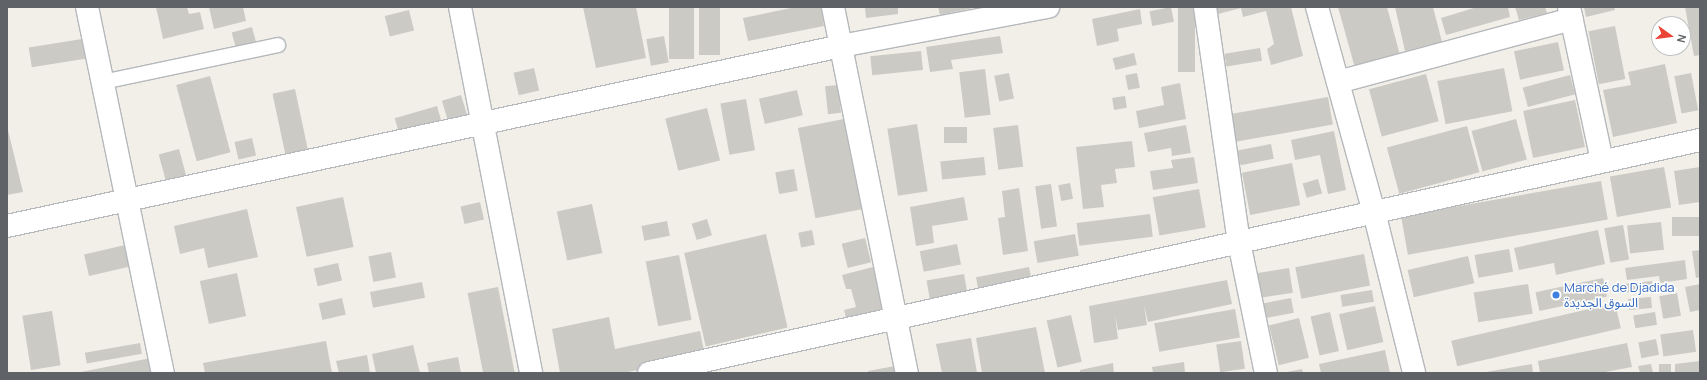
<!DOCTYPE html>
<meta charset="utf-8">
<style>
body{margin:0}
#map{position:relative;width:1707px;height:380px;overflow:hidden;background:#f1efe8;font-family:Manrope,"Noto Sans Arabic",sans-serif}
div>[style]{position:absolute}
.building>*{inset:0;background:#cccac5;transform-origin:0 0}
.roads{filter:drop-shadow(1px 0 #b5b8bc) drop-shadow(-1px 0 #b5b8bc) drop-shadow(0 1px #b5b8bc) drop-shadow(0 -1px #b5b8bc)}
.service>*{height:14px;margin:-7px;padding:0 7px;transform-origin:7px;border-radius:7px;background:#fff}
.minor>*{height:22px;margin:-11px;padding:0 11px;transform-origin:11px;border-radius:11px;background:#fff}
.secondary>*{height:22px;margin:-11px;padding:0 11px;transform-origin:11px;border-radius:11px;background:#fff}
.dots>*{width:11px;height:11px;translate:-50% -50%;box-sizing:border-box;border:2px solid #fff;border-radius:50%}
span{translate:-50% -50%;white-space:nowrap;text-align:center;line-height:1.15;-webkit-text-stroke:3px #fff;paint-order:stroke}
.shop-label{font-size:13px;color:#366cbe}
.left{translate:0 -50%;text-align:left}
.frame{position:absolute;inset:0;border:8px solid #5f6368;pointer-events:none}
.north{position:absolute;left:1651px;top:16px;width:40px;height:40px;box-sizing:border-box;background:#fff;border:1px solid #bfc1c3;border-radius:50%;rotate:104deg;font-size:11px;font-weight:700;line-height:16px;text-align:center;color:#5f6368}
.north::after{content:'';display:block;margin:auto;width:14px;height:18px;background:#ea4335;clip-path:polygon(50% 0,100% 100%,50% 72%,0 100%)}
</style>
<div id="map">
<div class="building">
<i style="clip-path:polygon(156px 7px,187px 7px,189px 14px,200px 12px,204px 29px,163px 39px)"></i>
<i style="clip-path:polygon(209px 7px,243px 7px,246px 21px,214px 29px)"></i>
<i style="clip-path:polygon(583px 7px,636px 7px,646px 58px,596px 68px)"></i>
<i style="left:669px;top:7px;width:25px;height:52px"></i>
<i style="left:699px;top:7px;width:21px;height:48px"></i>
<i style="clip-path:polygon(796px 7px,821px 7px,824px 26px,748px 41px,743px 18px)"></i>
<i style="clip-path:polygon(865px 7px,898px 7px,898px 14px,866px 18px)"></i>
<i style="clip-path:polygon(938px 7px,973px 7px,973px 8px,940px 15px)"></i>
<i style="left:1171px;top:7px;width:15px;height:22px;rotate:79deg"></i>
<i style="left:1178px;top:7px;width:17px;height:65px"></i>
<i style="clip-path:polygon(1216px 7px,1291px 7px,1303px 56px,1271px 65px,1267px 49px,1274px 44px,1266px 11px,1243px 17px,1241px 8px,1218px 14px)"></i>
<i style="clip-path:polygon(1338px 7px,1387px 7px,1400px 55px,1355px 68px)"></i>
<i style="clip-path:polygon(1395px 7px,1433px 7px,1442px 42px,1405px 51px)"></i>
<i style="clip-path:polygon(1477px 7px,1508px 7px,1510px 17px,1446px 35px,1441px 18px)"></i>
<i style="clip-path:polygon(1515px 7px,1545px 7px,1547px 13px,1519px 20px)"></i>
<i style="clip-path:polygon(1584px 7px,1614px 7px,1615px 10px,1586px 17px)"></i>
<i style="clip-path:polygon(1685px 7px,1700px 7px,1700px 55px,1694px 56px)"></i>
<i style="clip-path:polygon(1140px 9px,1142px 24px,1117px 29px,1119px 41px,1097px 46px,1092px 19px)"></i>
<i style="left:409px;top:10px;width:21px;height:25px;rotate:76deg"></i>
<i style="left:1615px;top:26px;width:54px;height:27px;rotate:79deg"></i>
<i style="left:252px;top:27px;width:16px;height:21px;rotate:75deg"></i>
<i style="left:664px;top:36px;width:27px;height:18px;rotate:80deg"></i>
<i style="clip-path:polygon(1000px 36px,1003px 53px,951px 60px,953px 69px,930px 72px,926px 47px)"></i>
<i style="left:82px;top:39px;width:20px;height:54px;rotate:81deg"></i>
<i style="left:1558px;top:42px;width:29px;height:45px;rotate:78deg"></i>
<i style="left:1260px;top:48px;width:13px;height:36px;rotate:81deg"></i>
<i style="left:921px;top:51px;width:19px;height:51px;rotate:84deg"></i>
<i style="left:1134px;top:53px;width:12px;height:22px;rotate:76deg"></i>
<i style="clip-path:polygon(1665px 64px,1677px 123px,1613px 137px,1603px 90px,1631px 85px,1628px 72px)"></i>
<i style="left:534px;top:68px;width:23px;height:21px;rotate:77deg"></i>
<i style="left:1504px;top:68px;width:44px;height:68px;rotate:79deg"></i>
<i style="left:985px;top:69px;width:46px;height:26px;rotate:83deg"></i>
<i style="left:1009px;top:73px;width:26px;height:15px;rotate:79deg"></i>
<i style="left:1137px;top:73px;width:15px;height:12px;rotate:79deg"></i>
<i style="left:1691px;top:73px;width:38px;height:17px;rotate:79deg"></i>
<i style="left:1426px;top:74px;width:49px;height:59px;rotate:75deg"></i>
<i style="left:1570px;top:75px;width:20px;height:49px;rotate:75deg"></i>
<i style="left:210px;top:76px;width:79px;height:35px;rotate:75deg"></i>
<i style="clip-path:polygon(1180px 83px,1186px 119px,1139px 128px,1136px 111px,1164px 105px,1161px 87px)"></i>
<i style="left:838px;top:85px;width:28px;height:13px;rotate:84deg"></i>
<i style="left:295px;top:89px;width:67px;height:23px;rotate:78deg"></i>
<i style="left:797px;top:90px;width:26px;height:39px;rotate:77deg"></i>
<i style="left:461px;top:95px;width:21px;height:20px;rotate:73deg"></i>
<i style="left:1125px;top:96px;width:12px;height:13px;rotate:81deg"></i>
<i style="left:1328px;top:97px;width:28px;height:100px;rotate:80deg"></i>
<i style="left:746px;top:99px;width:52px;height:26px;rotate:80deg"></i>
<i style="left:1575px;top:100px;width:48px;height:53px;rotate:78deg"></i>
<i style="left:437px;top:106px;width:19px;height:44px;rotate:74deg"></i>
<i style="left:707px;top:108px;width:54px;height:43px;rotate:76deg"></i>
<i style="left:844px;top:119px;width:92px;height:47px;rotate:79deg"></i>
<i style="left:1516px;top:119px;width:42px;height:46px;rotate:75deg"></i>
<i style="left:917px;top:124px;width:68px;height:30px;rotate:81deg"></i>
<i style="left:1018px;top:125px;width:42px;height:25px;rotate:83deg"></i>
<i style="clip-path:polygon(1186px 125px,1191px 153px,1172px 156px,1171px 148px,1148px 152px,1144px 133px)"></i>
<i style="clip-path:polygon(7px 126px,23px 192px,7px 195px)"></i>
<i style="left:1467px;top:126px;width:48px;height:83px;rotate:75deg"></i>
<i style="left:967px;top:127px;width:16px;height:23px;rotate:90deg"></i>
<i style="clip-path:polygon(1334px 131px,1346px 190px,1328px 194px,1320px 155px,1295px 160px,1291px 140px)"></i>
<i style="left:252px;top:138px;width:18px;height:18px;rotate:77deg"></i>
<i style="clip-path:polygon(1132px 141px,1135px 167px,1115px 169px,1117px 183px,1101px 185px,1104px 207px,1083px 209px,1076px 147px)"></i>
<i style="left:1271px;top:144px;width:15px;height:34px;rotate:79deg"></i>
<i style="left:179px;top:149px;width:27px;height:21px;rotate:75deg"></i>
<i style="left:984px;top:157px;width:18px;height:44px;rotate:84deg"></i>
<i style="clip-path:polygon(1194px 157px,1198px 183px,1153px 190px,1150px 171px,1173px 168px,1171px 160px)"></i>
<i style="left:1292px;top:163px;width:43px;height:51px;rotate:79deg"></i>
<i style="left:1664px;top:167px;width:41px;height:55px;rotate:80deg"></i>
<i style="clip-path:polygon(1700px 167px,1700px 202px,1679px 205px,1674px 171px)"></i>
<i style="left:794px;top:169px;width:22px;height:19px;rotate:80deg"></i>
<i style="left:1318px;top:179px;width:15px;height:16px;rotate:74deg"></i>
<i style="left:1601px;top:181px;width:39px;height:203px;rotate:80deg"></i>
<i style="left:1070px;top:183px;width:16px;height:12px;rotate:79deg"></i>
<i style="left:1051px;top:184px;width:43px;height:16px;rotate:82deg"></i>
<i style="clip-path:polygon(1019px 188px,1028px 251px,1003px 255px,998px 218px,1005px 217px,1002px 191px)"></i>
<i style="left:1199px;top:189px;width:39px;height:47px;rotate:80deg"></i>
<i style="left:343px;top:197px;width:51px;height:48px;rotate:78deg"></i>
<i style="clip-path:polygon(964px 197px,968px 220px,932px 226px,934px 243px,916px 246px,910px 207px)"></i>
<i style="left:480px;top:202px;width:18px;height:20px;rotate:77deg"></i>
<i style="left:592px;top:204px;width:50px;height:36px;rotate:78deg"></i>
<i style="clip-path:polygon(247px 209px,258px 257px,208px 268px,204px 248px,180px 254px,174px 226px)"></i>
<i style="left:1150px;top:214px;width:23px;height:74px;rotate:83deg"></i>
<i style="left:1700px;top:217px;width:19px;height:28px;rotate:90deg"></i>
<i style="left:707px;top:219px;width:17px;height:16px;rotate:73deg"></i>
<i style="left:667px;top:221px;width:15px;height:26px;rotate:79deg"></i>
<i style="left:1661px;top:222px;width:28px;height:34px;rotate:84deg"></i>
<i style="left:1623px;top:225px;width:35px;height:19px;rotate:80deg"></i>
<i style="left:812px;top:230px;width:15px;height:14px;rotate:79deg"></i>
<i style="clip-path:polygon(1598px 230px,1605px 264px,1556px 275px,1554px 263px,1519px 270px,1514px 248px)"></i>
<i style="left:766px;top:234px;width:96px;height:84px;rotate:77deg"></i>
<i style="left:1075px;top:234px;width:22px;height:42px;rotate:80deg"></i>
<i style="left:865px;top:238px;width:25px;height:24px;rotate:76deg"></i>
<i style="left:957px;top:244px;width:21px;height:38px;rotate:79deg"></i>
<i style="left:125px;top:245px;width:22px;height:42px;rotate:77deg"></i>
<i style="left:1509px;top:249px;width:23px;height:35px;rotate:80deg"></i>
<i style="clip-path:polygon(1700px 250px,1700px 277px,1696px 278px,1692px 251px)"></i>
<i style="left:391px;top:252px;width:26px;height:23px;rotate:79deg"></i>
<i style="left:1364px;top:254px;width:32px;height:70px;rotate:79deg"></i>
<i style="left:679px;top:255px;width:66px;height:34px;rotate:79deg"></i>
<i style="left:1468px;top:256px;width:28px;height:62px;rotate:77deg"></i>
<i style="clip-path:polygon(1685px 260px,1687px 279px,1660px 283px,1659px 276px,1627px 280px,1625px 268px)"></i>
<i style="left:338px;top:263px;width:18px;height:25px;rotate:77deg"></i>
<i style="clip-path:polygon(873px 267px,886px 314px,848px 325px,844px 310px,856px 307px,851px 289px,846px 289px,842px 275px)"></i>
<i style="left:1029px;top:267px;width:15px;height:54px;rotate:79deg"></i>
<i style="left:1289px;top:268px;width:25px;height:33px;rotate:81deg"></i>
<i style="left:237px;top:273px;width:44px;height:38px;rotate:78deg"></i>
<i style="left:964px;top:274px;width:23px;height:38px;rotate:80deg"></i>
<i style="left:1603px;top:278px;width:19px;height:69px;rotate:78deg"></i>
<i style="clip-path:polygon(1227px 280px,1232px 304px,1148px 322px,1144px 305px,1147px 325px,1118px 330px,1115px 315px,1118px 339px,1094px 343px,1089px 306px)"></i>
<i style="left:1652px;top:281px;width:9px;height:35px;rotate:84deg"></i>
<i style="left:422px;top:282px;width:16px;height:53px;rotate:79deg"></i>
<i style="left:1528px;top:284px;width:30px;height:55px;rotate:81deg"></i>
<i style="clip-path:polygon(1700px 284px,1700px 310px,1690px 312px,1685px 287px)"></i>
<i style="left:498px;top:287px;width:88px;height:31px;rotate:79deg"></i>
<i style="left:1372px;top:290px;width:12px;height:32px;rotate:81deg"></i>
<i style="left:1677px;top:293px;width:23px;height:18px;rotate:80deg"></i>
<i style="left:1651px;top:297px;width:11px;height:23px;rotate:85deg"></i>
<i style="left:342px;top:298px;width:17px;height:24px;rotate:77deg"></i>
<i style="left:1291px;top:298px;width:15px;height:28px;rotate:79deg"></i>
<i style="left:1615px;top:303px;width:26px;height:168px;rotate:77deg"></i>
<i style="left:1375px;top:306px;width:37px;height:37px;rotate:77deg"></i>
<i style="left:1235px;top:309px;width:29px;height:82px;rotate:80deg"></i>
<i style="left:52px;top:311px;width:55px;height:30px;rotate:81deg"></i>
<i style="left:1330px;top:312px;width:40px;height:20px;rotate:77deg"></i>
<i style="left:1655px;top:312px;width:13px;height:22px;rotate:81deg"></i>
<i style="left:1071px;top:315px;width:48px;height:25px;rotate:77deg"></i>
<i style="clip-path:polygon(609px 317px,615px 349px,700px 331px,705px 356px,623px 373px,560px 373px,552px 329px)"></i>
<i style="left:1299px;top:318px;width:41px;height:31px;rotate:76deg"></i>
<i style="clip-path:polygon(1036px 327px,1045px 373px,982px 373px,976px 338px)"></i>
<i style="left:1693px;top:330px;width:22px;height:33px;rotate:82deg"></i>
<i style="clip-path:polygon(971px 338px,977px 373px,942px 373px,936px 344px)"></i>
<i style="left:1656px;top:339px;width:16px;height:18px;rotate:79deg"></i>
<i style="clip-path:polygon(326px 341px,332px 373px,205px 373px,203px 363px)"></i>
<i style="left:1241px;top:341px;width:28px;height:25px;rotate:82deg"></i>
<i style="left:140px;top:343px;width:11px;height:56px;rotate:80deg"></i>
<i style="clip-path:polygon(1627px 343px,1632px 367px,1600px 373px,1540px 373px,1538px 361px)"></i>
<i style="clip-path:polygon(413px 345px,420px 373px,376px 373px,372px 354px)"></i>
<i style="clip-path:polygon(1385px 350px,1390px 373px,1321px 373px,1319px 364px)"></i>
<i style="clip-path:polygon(367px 355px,370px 373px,339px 373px,336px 361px)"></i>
<i style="clip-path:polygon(156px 357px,159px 373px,81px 373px,81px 372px)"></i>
<i style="clip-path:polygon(458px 357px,461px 373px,429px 373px,427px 363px)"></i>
<i style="clip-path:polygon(1700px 361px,1700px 373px,1675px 373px,1675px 364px)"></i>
<i style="clip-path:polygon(1184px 362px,1185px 373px,1153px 373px,1152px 367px)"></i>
<i style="clip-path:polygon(1113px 363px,1114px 373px,1080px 373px,1080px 370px)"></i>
<i style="clip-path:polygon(1532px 364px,1533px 373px,1486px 373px,1486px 372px)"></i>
<i style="clip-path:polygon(1651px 364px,1653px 373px,1640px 373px,1638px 366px)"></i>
<i style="left:1671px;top:364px;width:9px;height:12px;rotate:90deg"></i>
<i style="clip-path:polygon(895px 366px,896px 373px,868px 373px,868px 371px)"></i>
<i style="clip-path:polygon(1302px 369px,1303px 373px,1287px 373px,1287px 372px)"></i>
</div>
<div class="roads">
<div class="service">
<i style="left:103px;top:82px;width:179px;rotate:-11.9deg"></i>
</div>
<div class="minor">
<i style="left:87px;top:7px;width:374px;rotate:78.3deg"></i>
<i style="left:460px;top:7px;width:373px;rotate:79deg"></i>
<i style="left:833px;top:7px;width:373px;rotate:78.6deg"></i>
<i style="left:1205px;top:7px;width:237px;rotate:81.8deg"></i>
<i style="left:1239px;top:242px;width:134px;rotate:78.4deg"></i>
<i style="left:1317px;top:7px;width:213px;rotate:74.5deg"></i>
<i style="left:1374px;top:212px;width:166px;rotate:76deg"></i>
<i style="left:1569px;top:7px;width:157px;rotate:77.9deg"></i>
<i style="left:1338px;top:82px;width:242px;rotate:-15.1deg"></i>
<i style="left:7px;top:226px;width:853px;rotate:-12.18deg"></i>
<i style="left:841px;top:46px;width:211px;rotate:-10.7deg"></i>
</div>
<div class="secondary">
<i style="left:649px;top:373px;width:1077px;rotate:-12.5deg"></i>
</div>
</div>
<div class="dots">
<i style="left:1556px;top:295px;background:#3f7fe0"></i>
</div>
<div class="shop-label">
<span class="left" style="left:1564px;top:295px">Marché de Djadida<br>السوق الجديدة</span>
</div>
<div class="frame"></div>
<div class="north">N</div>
</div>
